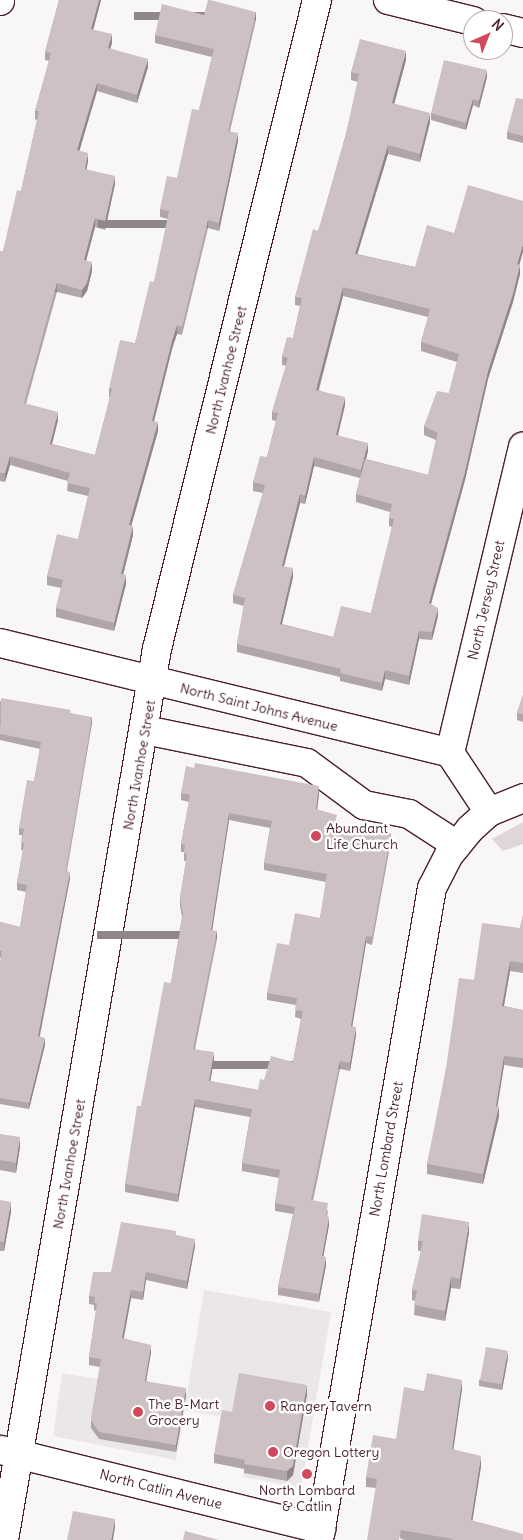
<!DOCTYPE html>
<style>
body{margin:0}
#map{position:relative;width:523px;height:1540px;overflow:hidden;background:#f8f6f7;font-family:Delius,sans-serif}
div>[style]{position:absolute}
.built>*{inset:0;background:#ebe6e8}
.green>*{inset:0;background:#ded6d9}
.roads{filter:drop-shadow(1px 0 #4a1f2b) drop-shadow(-1px 0 #4a1f2b) drop-shadow(0 1px #4a1f2b) drop-shadow(0 -1px #4a1f2b)}
.minor>*{height:28px;margin:-14px;padding:0 14px;transform-origin:14px;border-radius:14px;background:#fff}
.major>*{height:28px;margin:-14px;padding:0 14px;transform-origin:14px;border-radius:14px;background:#fff}
.wall>*{inset:0;background:#b0a6a9}
.shaded-wall>*{inset:0;background:#908789;transform-origin:0 0}
.building>*{inset:0;background:#cdc1c4;transform-origin:0 0}
.dots>*{width:14px;height:14px;translate:-50% -50%;box-sizing:border-box;border:2px solid #fff;border-radius:50%}
span{translate:-50% -50%;white-space:nowrap;text-align:center;line-height:1.15;-webkit-text-stroke:5px #fff;paint-order:stroke}
.street-label{font-size:14px;color:#4a1f2b}
.poi-label{font-size:14px;color:#4a1f2b}
.left{translate:0 -50%;text-align:left}
.north{position:absolute;left:463px;top:10px;width:50px;height:50px;box-sizing:border-box;background:#fff;border:1px solid #b7a5aa;border-radius:50%;rotate:44deg;font-size:14px;font-weight:700;line-height:20px;text-align:center;color:#4a1f2b}
.north::after{content:'';display:block;margin:auto;width:18px;height:22px;background:#d1495b;clip-path:polygon(50% 0,100% 100%,50% 72%,0 100%)}
</style>
<div id="map">
<div class="built">
<i style="clip-path:polygon(204px 1290px,331px 1312px,301px 1488px,243px 1477px,252px 1423px,185px 1410px,176px 1460px,53px 1436px,62px 1373px,187px 1394px)"></i>
</div>
<div class="green">
<i style="clip-path:polygon(523px 822px,523px 844px,503px 851px,492px 839px)"></i>
</div>
<div class="roads">
<div class="minor">
<i style="left:388px;top:0;width:88px;rotate:13.9deg"></i>
<i style="left:0;top:1px;width:1px;rotate:-90deg"></i>
<i style="left:503px;top:28px;width:21px;rotate:14deg"></i>
<i style="left:0;top:643px;width:463px;rotate:13.7deg"></i>
<i style="left:450px;top:753px;width:71px;rotate:56.5deg"></i>
<i style="left:145px;top:730px;width:165px;rotate:11.5deg"></i>
<i style="left:307px;top:763px;width:71px;rotate:36.4deg"></i>
<i style="left:364px;top:805px;width:46px;rotate:11.3deg"></i>
<i style="left:409px;top:814px;width:57px;rotate:32.9deg"></i>
<i style="left:450px;top:753px;width:315px;rotate:-76.6deg"></i>
<i style="left:1px;top:1450px;width:330px;rotate:13.9deg"></i>
<i style="left:4px;top:1540px;width:904px;rotate:-80.26deg"></i>
<i style="left:157px;top:649px;width:668px;rotate:-76.15deg"></i>
</div>
<div class="major">
<i style="left:319px;top:1540px;width:662px;rotate:-80.17deg"></i>
<i style="left:432px;top:888px;width:37px;rotate:-63deg"></i>
<i style="left:449px;top:855px;width:33px;rotate:-51deg"></i>
<i style="left:470px;top:829px;width:25px;rotate:-42deg"></i>
<i style="left:489px;top:812px;width:37px;rotate:-22deg"></i>
</div>
</div>
<div class="wall">
<i style="clip-path:polygon(59px 0,101px 0,93px 30px,112px 43px,110px 48px,148px 67px,137px 103px,97px 91px,79px 151px,88px 161px,86px 170px,115px 184px,105px 230px,95px 227px,86px 261px,92px 271px,87px 291px,82px 298px,57px 292px,26px 404px,58px 420px,52px 444px,95px 455px,110px 397px,109px 397px,109px 388px,135px 343px,154px 282px,168px 219px,160px 217px,160px 209px,177px 178px,199px 110px,212px 57px,155px 43px,155px 35px,204px 15px,256px 20px,230px 131px,238px 141px,219px 231px,208px 228px,182px 335px,177px 334px,172px 349px,154px 421px,158px 431px,131px 526px,133px 535px,123px 575px,126px 584px,114px 631px,56px 617px,56px 608px,61px 588px,47px 585px,47px 576px,78px 539px,88px 496px,67px 491px,68px 481px,10px 465px,5px 482px,0 481px,0 251px,3px 251px,21px 191px,37px 120px,35px 119px,35px 111px,49px 61px,45px 60px,45px 52px)"></i>
<i style="clip-path:polygon(evenodd,406px 60px,394px 104px,430px 122px,420px 162px,388px 154px,357px 254px,415px 267px,519px 265px,520px 274px,513px 302px,488px 379px,465px 480px,431px 604px,438px 616px,432px 640px,419px 639px,409px 685px,385px 679px,382px 691px,340px 681px,340px 677px,237px 652px,237px 644px,244px 606px,233px 603px,233px 595px,263px 493px,253px 491px,253px 482px,267px 457px,276px 421px,272px 420px,272px 412px,286px 366px,282px 365px,282px 356px,293px 338px,300px 306px,295px 305px,295px 297px,321px 222px,346px 134px,358px 82px,351px 80px,351px 72px,406px 60px,343px 296px,428px 317px,421px 342px,421px 351px,457px 362px,449px 393px,424px 426px,424px 435px,436px 440px,428px 475px,366px 459px,368px 451px,338px 435px,345px 405px,319px 390px,343px 296px,406px 60px,314px 466px,360px 478px,356px 494px,356px 502px,390px 512px,389px 518px,389px 526px,392px 527px,371px 613px,333px 637px,282px 624px,293px 577px,284px 566px,300px 503px,305px 504px,314px 466px)"></i>
<i style="clip-path:polygon(487px 77px,479px 108px,473px 105px,466px 130px,431px 120px,431px 113px)"></i>
<i style="clip-path:polygon(523px 99px,523px 143px,507px 139px,507px 132px)"></i>
<i style="clip-path:polygon(523px 695px,523px 722px,517px 720px,517px 713px)"></i>
<i style="clip-path:polygon(0 701px,71px 713px,92px 724px,67px 871px,70px 878px,40px 1036px,45px 1045px,29px 1109px,0 1104px,0 964px,1px 958px,0 957px,0 922px,20px 927px,26px 892px,17px 890px,17px 883px,23px 850px,21px 850px,22px 835px,19px 835px,19px 828px,34px 781px,40px 749px,0 740px)"></i>
<i style="clip-path:polygon(evenodd,181px 793px,319px 794px,317px 810px,337px 824px,391px 841px,372px 945px,366px 943px,352px 1027px,356px 1035px,350px 1071px,340px 1069px,313px 1201px,328px 1211px,327px 1217px,329px 1225px,323px 1257px,326px 1265px,319px 1302px,278px 1295px,278px 1287px,293px 1214px,275px 1211px,275px 1203px,279px 1178px,242px 1171px,242px 1163px,250px 1117px,195px 1107px,178px 1202px,125px 1192px,125px 1184px,141px 1106px,171px 983px,182px 917px,180px 906px,180px 898px,186px 861px,184px 861px,184px 852px,181px 852px,181px 844px,189px 802px,181px 800px,181px 793px,229px 820px,270px 828px,264px 863px,264px 870px,326px 882px,320px 918px,289px 945px,267px 993px,267px 1000px,296px 1005px,295px 1017px,301px 1019px,293px 1062px,264px 1080px,258px 1090px,210px 1081px,214px 1060px,195px 1049px,217px 939px,212px 930px,229px 820px)"></i>
<i style="clip-path:polygon(523px 915px,523px 973px,510px 971px,504px 1006px,523px 1010px,523px 1068px,504px 1065px,497px 1106px,499px 1116px,483px 1184px,427px 1174px,427px 1164px,474px 980px,520px 928px)"></i>
<i style="clip-path:polygon(0 1134px,20px 1147px,16px 1173px,0 1170px)"></i>
<i style="clip-path:polygon(0 1200px,11px 1212px,4px 1251px,0 1251px)"></i>
<i style="clip-path:polygon(469px 1232px,460px 1289px,451px 1288px,445px 1321px,414px 1315px,415px 1301px,412px 1300px,412px 1290px,421px 1251px,418px 1251px,418px 1241px)"></i>
<i style="clip-path:polygon(176px 1235px,195px 1246px,187px 1289px,146px 1280px,143px 1300px,131px 1298px,124px 1338px,151px 1352px,146px 1381px,186px 1395px,176px 1452px,99px 1439px,91px 1428px,91px 1420px,100px 1367px,89px 1365px,89px 1357px,96px 1311px,94px 1310px,94px 1305px,89px 1304px,89px 1296px,111px 1272px)"></i>
<i style="clip-path:polygon(508px 1358px,502px 1390px,479px 1386px,479px 1380px)"></i>
<i style="clip-path:polygon(462px 1389px,453px 1450px,481px 1466px,472px 1521px,523px 1540px,405px 1540px,401px 1539px,376px 1488px,366px 1487px,366px 1477px,396px 1439px,424px 1391px)"></i>
<i style="clip-path:polygon(307px 1394px,293px 1475px,287px 1481px,244px 1473px,244px 1469px,214px 1463px,214px 1454px,232px 1412px)"></i>
</div>
<div class="shaded-wall">
<i style="clip-path:polygon(99px 0,101px 0,91px 38px,91px 29px)"></i>
<i style="left:256px;top:12px;width:8px;height:122px;rotate:90deg"></i>
<i style="clip-path:polygon(112px 34px,112px 43px,108px 56px,108px 48px)"></i>
<i style="clip-path:polygon(406px 51px,406px 60px,392px 112px,392px 103px)"></i>
<i style="clip-path:polygon(148px 59px,148px 67px,137px 103px,137px 95px)"></i>
<i style="clip-path:polygon(487px 70px,487px 77px,479px 108px,479px 101px)"></i>
<i style="clip-path:polygon(97px 83px,97px 91px,77px 159px,77px 150px)"></i>
<i style="clip-path:polygon(473px 99px,473px 105px,466px 130px,466px 123px)"></i>
<i style="clip-path:polygon(430px 113px,430px 122px,420px 162px,420px 154px)"></i>
<i style="clip-path:polygon(238px 133px,238px 141px,219px 231px,219px 223px)"></i>
<i style="clip-path:polygon(388px 145px,388px 154px,355px 262px,355px 254px)"></i>
<i style="clip-path:polygon(88px 153px,88px 161px,85px 178px,85px 169px)"></i>
<i style="clip-path:polygon(115px 176px,115px 184px,105px 230px,105px 221px)"></i>
<i style="clip-path:polygon(95px 218px,95px 227px,84px 268px,84px 260px)"></i>
<i style="left:208px;top:220px;width:8px;height:110px;rotate:90deg"></i>
<i style="clip-path:polygon(523px 244px,523px 252px,517px 273px,517px 264px)"></i>
<i style="clip-path:polygon(92px 262px,92px 271px,87px 291px,82px 298px,82px 290px)"></i>
<i style="clip-path:polygon(520px 265px,520px 274px,513px 302px,488px 379px,465px 480px,429px 611px,429px 603px,488px 371px)"></i>
<i style="left:57px;top:283px;width:9px;height:124px;rotate:90deg"></i>
<i style="clip-path:polygon(343px 287px,343px 296px,316px 398px,316px 390px)"></i>
<i style="clip-path:polygon(177px 325px,177px 334px,172px 349px,152px 429px,152px 421px,172px 341px)"></i>
<i style="clip-path:polygon(345px 397px,345px 405px,336px 443px,336px 435px)"></i>
<i style="clip-path:polygon(58px 412px,58px 420px,50px 452px,50px 444px)"></i>
<i style="clip-path:polygon(158px 422px,158px 431px,129px 534px,129px 525px)"></i>
<i style="clip-path:polygon(368px 443px,368px 451px,361px 478px,361px 470px)"></i>
<i style="clip-path:polygon(10px 456px,10px 465px,5px 482px,5px 473px)"></i>
<i style="clip-path:polygon(314px 457px,314px 466px,305px 504px,305px 496px)"></i>
<i style="clip-path:polygon(300px 494px,300px 503px,282px 574px,282px 566px)"></i>
<i style="clip-path:polygon(133px 526px,133px 535px,121px 583px,121px 574px)"></i>
<i style="clip-path:polygon(293px 568px,293px 577px,280px 632px,280px 624px)"></i>
<i style="clip-path:polygon(126px 575px,126px 584px,114px 631px,114px 623px)"></i>
<i style="clip-path:polygon(438px 608px,438px 616px,432px 640px,432px 632px)"></i>
<i style="clip-path:polygon(419px 631px,419px 639px,409px 685px,409px 676px)"></i>
<i style="clip-path:polygon(385px 670px,385px 679px,382px 691px,382px 683px)"></i>
<i style="left:92px;top:717px;width:7px;height:156px;rotate:90deg"></i>
<i style="clip-path:polygon(319px 786px,319px 794px,316px 817px,316px 809px)"></i>
<i style="clip-path:polygon(229px 813px,229px 820px,211px 938px,211px 930px)"></i>
<i style="left:391px;top:833px;width:8px;height:106px;rotate:90deg"></i>
<i style="clip-path:polygon(70px 872px,70px 878px,38px 1043px,38px 1036px)"></i>
<i style="left:217px;top:931px;width:8px;height:120px;rotate:90deg"></i>
<i style="clip-path:polygon(366px 936px,366px 943px,351px 1034px,351px 1026px)"></i>
<i style="clip-path:polygon(510px 961px,510px 971px,502px 1016px,502px 1006px)"></i>
<i style="clip-path:polygon(356px 1027px,356px 1035px,350px 1071px,350px 1063px)"></i>
<i style="clip-path:polygon(45px 1038px,45px 1045px,29px 1109px,29px 1103px)"></i>
<i style="clip-path:polygon(214px 1052px,214px 1060px,209px 1089px,209px 1081px)"></i>
<i style="clip-path:polygon(504px 1056px,504px 1065px,496px 1116px,496px 1106px)"></i>
<i style="left:340px;top:1061px;width:8px;height:142px;rotate:90deg"></i>
<i style="clip-path:polygon(195px 1099px,195px 1107px,178px 1202px,178px 1194px)"></i>
<i style="clip-path:polygon(499px 1106px,499px 1116px,483px 1184px,483px 1174px)"></i>
<i style="clip-path:polygon(20px 1137px,20px 1147px,16px 1173px,16px 1163px)"></i>
<i style="clip-path:polygon(11px 1202px,11px 1212px,4px 1251px,4px 1242px)"></i>
<i style="clip-path:polygon(329px 1217px,329px 1225px,322px 1264px,322px 1256px)"></i>
<i style="clip-path:polygon(469px 1222px,469px 1232px,460px 1289px,460px 1279px)"></i>
<i style="clip-path:polygon(195px 1239px,195px 1246px,187px 1289px,187px 1281px)"></i>
<i style="clip-path:polygon(326px 1257px,326px 1265px,319px 1302px,319px 1294px)"></i>
<i style="clip-path:polygon(146px 1272px,146px 1280px,143px 1300px,143px 1292px)"></i>
<i style="clip-path:polygon(451px 1277px,451px 1288px,445px 1321px,445px 1311px)"></i>
<i style="clip-path:polygon(131px 1290px,131px 1298px,122px 1346px,122px 1338px)"></i>
<i style="clip-path:polygon(151px 1345px,151px 1352px,145px 1388px,145px 1381px)"></i>
<i style="clip-path:polygon(508px 1351px,508px 1358px,502px 1390px,502px 1384px)"></i>
<i style="clip-path:polygon(462px 1380px,462px 1389px,452px 1459px,452px 1449px)"></i>
<i style="clip-path:polygon(307px 1385px,307px 1394px,293px 1475px,287px 1481px,287px 1471px)"></i>
<i style="clip-path:polygon(186px 1388px,186px 1395px,176px 1452px,176px 1445px)"></i>
<i style="clip-path:polygon(481px 1456px,481px 1466px,471px 1530px,471px 1520px)"></i>
<i style="clip-path:polygon(115px 1519px,115px 1527px,113px 1540px,111px 1540px)"></i>
</div>
<div class="building">
<i style="clip-path:polygon(59px 0,99px 0,91px 29px,112px 34px,108px 48px,148px 59px,137px 95px,97px 83px,77px 150px,88px 153px,85px 169px,115px 176px,105px 221px,95px 218px,84px 260px,92px 262px,87px 283px,82px 290px,57px 283px,24px 403px,58px 412px,50px 444px,95px 455px,112px 389px,109px 388px,120px 340px,135px 343px,150px 281px,154px 282px,169px 211px,160px 209px,167px 176px,177px 178px,192px 109px,199px 110px,214px 49px,155px 35px,162px 4px,204px 15px,208px 0,210px 0,256px 12px,228px 131px,238px 133px,219px 223px,208px 220px,182px 327px,177px 325px,172px 341px,152px 421px,158px 422px,129px 525px,133px 526px,121px 574px,126px 575px,114px 623px,56px 608px,63px 580px,47px 576px,57px 534px,78px 539px,90px 488px,67px 483px,70px 473px,10px 456px,5px 473px,0 473px,0 251px,3px 251px,17px 190px,21px 191px,39px 111px,35px 111px,51px 53px,45px 52px)"></i>
<i style="clip-path:polygon(evenodd,360px 39px,406px 51px,392px 103px,430px 113px,420px 154px,388px 145px,355px 254px,415px 267px,427px 225px,454px 233px,468px 185px,523px 201px,523px 244px,517px 264px,520px 265px,513px 294px,488px 371px,465px 472px,429px 603px,438px 608px,432px 632px,419px 631px,409px 676px,385px 670px,382px 683px,340px 673px,341px 669px,237px 644px,245px 598px,233px 595px,265px 485px,253px 482px,260px 456px,267px 457px,278px 413px,272px 412px,288px 358px,282px 356px,287px 337px,293px 338px,302px 298px,295px 297px,313px 229px,318px 231px,321px 222px,346px 134px,359px 74px,351px 72px,360px 39px,343px 287px,430px 309px,421px 342px,459px 354px,449px 393px,437px 391px,424px 426px,438px 433px,428px 475px,365px 459px,356px 494px,392px 504px,389px 518px,394px 519px,371px 613px,341px 606px,333px 637px,280px 624px,293px 568px,282px 566px,300px 494px,305px 496px,314px 457px,361px 470px,368px 443px,336px 435px,345px 397px,316px 390px,343px 287px)"></i>
<i style="clip-path:polygon(444px 60px,487px 70px,479px 101px,473px 99px,466px 123px,431px 113px)"></i>
<i style="clip-path:polygon(516px 98px,523px 99px,523px 136px,507px 132px)"></i>
<i style="clip-path:polygon(523px 695px,523px 714px,517px 713px)"></i>
<i style="clip-path:polygon(1px 698px,71px 710px,70px 713px,92px 717px,66px 871px,70px 872px,38px 1036px,45px 1038px,29px 1103px,0 1098px,0 964px,2px 951px,0 951px,0 922px,20px 927px,27px 885px,17px 883px,24px 843px,21px 843px,24px 829px,19px 828px,27px 780px,34px 781px,41px 742px,0 734px)"></i>
<i style="clip-path:polygon(evenodd,195px 763px,319px 786px,316px 809px,337px 815px,335px 823px,391px 833px,372px 937px,366px 936px,351px 1026px,356px 1027px,350px 1063px,340px 1061px,311px 1200px,328px 1203px,326px 1216px,329px 1217px,322px 1256px,326px 1257px,319px 1294px,278px 1287px,295px 1207px,275px 1203px,280px 1170px,242px 1163px,252px 1109px,195px 1099px,178px 1194px,125px 1184px,137px 1106px,141px 1106px,164px 982px,171px 983px,183px 914px,180px 898px,187px 854px,184px 853px,185px 845px,181px 844px,190px 795px,181px 793px,186px 766px,194px 768px,195px 763px,229px 813px,272px 821px,264px 863px,327px 874px,320px 918px,295px 913px,289px 945px,277px 943px,267px 993px,297px 998px,295px 1010px,303px 1011px,293px 1062px,271px 1056px,264px 1080px,260px 1079px,258px 1090px,209px 1081px,214px 1052px,193px 1049px,217px 931px,211px 930px,229px 813px)"></i>
<i style="clip-path:polygon(523px 915px,523px 963px,510px 961px,502px 1006px,523px 1010px,523px 1058px,504px 1056px,496px 1106px,499px 1106px,483px 1174px,427px 1164px,446px 1068px,459px 978px,474px 980px,482px 923px,520px 928px)"></i>
<i style="clip-path:polygon(0 1134px,20px 1137px,16px 1163px,0 1160px)"></i>
<i style="clip-path:polygon(0 1200px,11px 1202px,4px 1242px,0 1241px)"></i>
<i style="clip-path:polygon(422px 1214px,469px 1222px,460px 1279px,451px 1277px,445px 1311px,414px 1305px,417px 1291px,412px 1290px,423px 1241px,418px 1241px)"></i>
<i style="clip-path:polygon(121px 1222px,176px 1231px,176px 1235px,195px 1239px,187px 1281px,146px 1272px,143px 1292px,131px 1290px,122px 1338px,151px 1345px,145px 1381px,186px 1388px,176px 1445px,99px 1432px,91px 1420px,101px 1359px,89px 1357px,97px 1303px,94px 1303px,95px 1297px,89px 1296px,93px 1272px,111px 1272px)"></i>
<i style="left:486px;top:1347px;width:22px;height:34px;rotate:10deg"></i>
<i style="clip-path:polygon(239px 1373px,307px 1385px,293px 1466px,287px 1471px,244px 1464px,245px 1460px,214px 1454px,222px 1410px,232px 1412px)"></i>
<i style="clip-path:polygon(427px 1373px,462px 1380px,452px 1449px,481px 1456px,471px 1520px,523px 1534px,523px 1540px,452px 1540px,453px 1539px,401px 1530px,399px 1540px,367px 1540px,377px 1479px,366px 1477px,373px 1435px,396px 1439px,404px 1387px,424px 1391px)"></i>
<i style="clip-path:polygon(73px 1511px,115px 1519px,111px 1540px,67px 1540px)"></i>
<i style="clip-path:polygon(185px 1531px,219px 1540px,183px 1540px)"></i>
</div>
<div class="dots">
<i style="left:316px;top:836px;background:#d1495b"></i>
<i style="left:270px;top:1406px;background:#d1495b"></i>
<i style="left:138px;top:1412px;background:#d1495b"></i>
<i style="left:273px;top:1452px;background:#d1495b"></i>
<i style="left:307px;top:1474px;background:#d1495b"></i>
</div>
<div class="street-label">
<span style="left:226px;top:370px;rotate:-76deg">North Ivanhoe Street</span>
<span style="left:486px;top:600px;rotate:-77deg">North Jersey Street</span>
<span style="left:259px;top:707px;rotate:14deg">North Saint Johns Avenue</span>
<span style="left:139px;top:765px;rotate:-80deg">North Ivanhoe Street</span>
<span style="left:386px;top:1149px;rotate:-80deg">North Lombard Street</span>
<span style="left:69px;top:1164px;rotate:-80deg">North Ivanhoe Street</span>
<span style="left:161px;top:1489px;rotate:14deg">North Catlin Avenue</span>
</div>
<div class="poi-label">
<span class="left" style="left:326px;top:836px">Abundant<br>Life Church</span>
<span class="left" style="left:148px;top:1412px">The B-Mart<br>Grocery</span>
<span class="left" style="left:280px;top:1406px">Ranger Tavern</span>
<span class="left" style="left:283px;top:1452px">Oregon Lottery</span>
<span style="left:307px;top:1498px">North Lombard<br>&amp; Catlin</span>
</div>
<div class="north">N</div>
</div>
